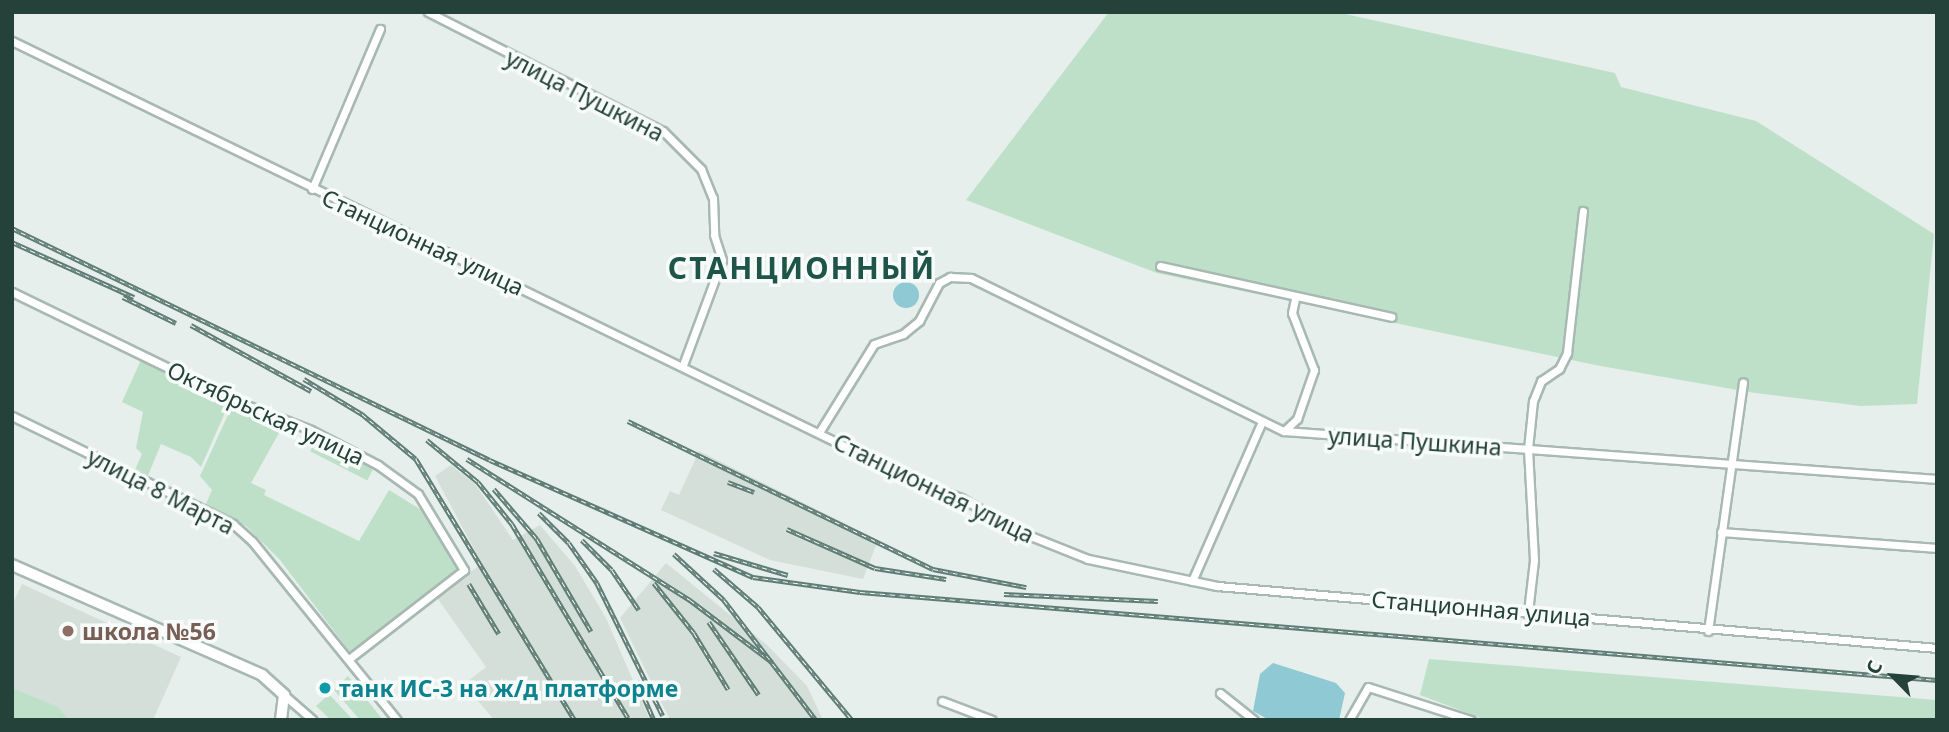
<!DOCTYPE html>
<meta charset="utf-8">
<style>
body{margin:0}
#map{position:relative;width:1949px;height:732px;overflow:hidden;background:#e6efeb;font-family:"Noto Sans",sans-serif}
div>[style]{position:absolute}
.built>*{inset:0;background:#d4dfda}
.green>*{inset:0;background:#bfe0c8;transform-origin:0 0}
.water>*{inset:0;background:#8ec9d4}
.round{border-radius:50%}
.roads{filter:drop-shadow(2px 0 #a8b8b2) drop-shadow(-2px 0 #a8b8b2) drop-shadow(0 2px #a8b8b2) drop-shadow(0 -2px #a8b8b2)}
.street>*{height:7px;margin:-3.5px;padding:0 3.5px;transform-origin:3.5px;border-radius:3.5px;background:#fff}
.secondary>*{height:10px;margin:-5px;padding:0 5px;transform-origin:5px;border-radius:5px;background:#fff}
.rail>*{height:4.5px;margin-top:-2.25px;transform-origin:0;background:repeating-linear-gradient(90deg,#f7fbf9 0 5px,#5f7d75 0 10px);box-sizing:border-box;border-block:2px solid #5f7d75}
.dots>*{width:19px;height:19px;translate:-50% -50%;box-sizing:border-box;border:4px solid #f7fbf9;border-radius:50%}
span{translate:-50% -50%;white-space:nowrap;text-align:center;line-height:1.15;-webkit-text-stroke:7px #f7fbf9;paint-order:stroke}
.street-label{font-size:23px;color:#24423a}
.education-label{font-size:23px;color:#785e54;font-weight:700}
.left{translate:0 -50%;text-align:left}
.culture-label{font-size:23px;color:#0d838f;font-weight:700}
.district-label{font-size:30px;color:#1f5548;font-weight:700;letter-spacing:2px}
.frame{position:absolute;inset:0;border:14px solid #24423a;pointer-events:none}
.north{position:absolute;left:1858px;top:641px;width:70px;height:70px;-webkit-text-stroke:5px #f7fbf9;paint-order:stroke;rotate:295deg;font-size:19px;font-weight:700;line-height:28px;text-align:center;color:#24423a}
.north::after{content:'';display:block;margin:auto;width:24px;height:32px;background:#24423a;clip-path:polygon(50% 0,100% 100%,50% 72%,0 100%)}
</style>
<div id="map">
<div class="built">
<i style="clip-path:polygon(699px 451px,878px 540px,863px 579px,770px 560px,661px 510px,670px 491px,679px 495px)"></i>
<i style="clip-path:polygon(451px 465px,475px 484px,513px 540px,540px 525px,575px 566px,606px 618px,650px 720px,494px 720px,464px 684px,486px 667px,435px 595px,482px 564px,435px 476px)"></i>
<i style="clip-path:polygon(666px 563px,766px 644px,807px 686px,823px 720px,670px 720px,620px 618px)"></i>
<i style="clip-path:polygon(22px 584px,181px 657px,153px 720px,12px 720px,12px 605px)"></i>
</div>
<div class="green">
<i style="clip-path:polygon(1109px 12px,1336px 12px,1615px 73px,1621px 87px,1756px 121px,1934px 234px,1917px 404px,1861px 406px,1755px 393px,1595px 365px,1157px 273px,966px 200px)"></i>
<i style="clip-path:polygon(141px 360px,180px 377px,184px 387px,227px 408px,201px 467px,191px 457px,161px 444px,147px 478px,134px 472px,142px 454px,136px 448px,143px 412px,122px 402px)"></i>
<i style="clip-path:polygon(233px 404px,284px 424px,251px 483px,266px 490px,264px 495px,359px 541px,389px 490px,423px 511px,458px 569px,350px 652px,280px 560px,246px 526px,205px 506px,212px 490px,200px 476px)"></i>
<i style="left:317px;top:438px;width:64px;height:15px;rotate:27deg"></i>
<i style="clip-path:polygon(1429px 659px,1937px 700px,1937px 720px,1486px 720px,1420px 695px)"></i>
<i style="clip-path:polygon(348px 676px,383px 720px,360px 720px,334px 690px)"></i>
<i style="clip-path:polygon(12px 688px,58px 707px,69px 720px,12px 720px)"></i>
<i style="clip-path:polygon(329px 694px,353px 720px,331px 720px,316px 706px)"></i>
</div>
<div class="water">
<i class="round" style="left:893px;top:282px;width:26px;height:26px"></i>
<i style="clip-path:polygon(1273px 663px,1336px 683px,1345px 693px,1339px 720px,1269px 720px,1253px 711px,1260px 674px)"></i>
</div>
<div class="roads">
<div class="street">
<i style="left:428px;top:12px;width:263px;rotate:26.9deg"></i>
<i style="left:663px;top:131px;width:54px;rotate:45deg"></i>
<i style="left:701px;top:169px;width:31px;rotate:68deg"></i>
<i style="left:713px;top:198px;width:37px;rotate:88deg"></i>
<i style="left:714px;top:235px;width:26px;rotate:72deg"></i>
<i style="left:722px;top:260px;width:112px;rotate:110.4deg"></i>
<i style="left:12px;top:41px;width:1008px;rotate:25.95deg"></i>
<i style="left:918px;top:482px;width:46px;rotate:20.4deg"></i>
<i style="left:961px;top:498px;width:71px;rotate:29.4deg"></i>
<i style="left:1023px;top:533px;width:70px;rotate:21.8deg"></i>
<i style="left:1088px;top:559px;width:132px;rotate:11.8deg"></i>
<i style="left:1217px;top:586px;width:723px;rotate:4.92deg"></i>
<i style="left:312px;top:189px;width:174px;rotate:-67deg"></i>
<i style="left:1160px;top:266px;width:237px;rotate:12.4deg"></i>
<i style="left:12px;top:292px;width:249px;rotate:25.9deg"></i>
<i style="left:236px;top:401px;width:80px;rotate:21.1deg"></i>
<i style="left:311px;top:430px;width:76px;rotate:27.6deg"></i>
<i style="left:378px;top:465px;width:49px;rotate:35.9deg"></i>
<i style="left:418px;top:494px;width:89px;rotate:58.8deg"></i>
<i style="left:464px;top:570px;width:145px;rotate:142.3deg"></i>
<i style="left:12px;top:416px;width:246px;rotate:26deg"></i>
<i style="left:233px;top:524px;width:25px;rotate:42deg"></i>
<i style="left:252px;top:541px;width:230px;rotate:51deg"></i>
<i style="left:820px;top:431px;width:102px;rotate:-58.2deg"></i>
<i style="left:874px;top:344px;width:31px;rotate:-19deg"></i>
<i style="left:903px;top:334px;width:21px;rotate:-39deg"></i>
<i style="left:919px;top:321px;width:43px;rotate:-62.2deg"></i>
<i style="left:939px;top:283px;width:13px;rotate:-29deg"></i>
<i style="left:950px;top:277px;width:21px;rotate:3deg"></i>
<i style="left:971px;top:278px;width:348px;rotate:26.1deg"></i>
<i style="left:1284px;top:431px;width:655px;rotate:4.2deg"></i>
<i style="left:1284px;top:431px;width:18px;rotate:-43deg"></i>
<i style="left:1297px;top:419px;width:52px;rotate:-70.9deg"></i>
<i style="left:1314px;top:370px;width:61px;rotate:-111.1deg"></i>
<i style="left:1292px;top:313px;width:14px;rotate:-78deg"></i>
<i style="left:1721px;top:532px;width:217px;rotate:4.2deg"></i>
<i style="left:1192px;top:581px;width:171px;rotate:-66.3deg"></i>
<i style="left:1528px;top:612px;width:52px;rotate:-83.4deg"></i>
<i style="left:1534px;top:560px;width:111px;rotate:-93.1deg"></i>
<i style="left:1528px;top:449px;width:48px;rotate:-84.1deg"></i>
<i style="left:1533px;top:401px;width:22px;rotate:-68deg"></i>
<i style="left:1541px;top:381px;width:22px;rotate:-34deg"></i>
<i style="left:1559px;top:369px;width:18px;rotate:-63deg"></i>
<i style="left:1567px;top:353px;width:143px;rotate:-83.6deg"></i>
<i style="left:1708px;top:631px;width:251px;rotate:-82deg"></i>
<i style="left:1220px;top:693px;width:43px;rotate:38.5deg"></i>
<i style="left:284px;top:695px;width:38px;rotate:41deg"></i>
<i style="left:942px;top:701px;width:53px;rotate:20.8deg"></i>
<i style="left:1349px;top:720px;width:38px;rotate:-60deg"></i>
<i style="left:1368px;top:687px;width:108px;rotate:17.8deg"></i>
</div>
<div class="secondary">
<i style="left:12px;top:565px;width:273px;rotate:23.7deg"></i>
<i style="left:262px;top:675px;width:30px;rotate:42deg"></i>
<i style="left:284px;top:695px;width:25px;rotate:97deg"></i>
</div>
</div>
<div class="rail">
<i style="left:12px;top:228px;width:531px;rotate:25.89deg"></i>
<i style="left:490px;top:460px;width:288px;rotate:24deg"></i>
<i style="left:753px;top:577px;width:108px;rotate:8deg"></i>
<i style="left:860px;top:592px;width:1081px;rotate:4.67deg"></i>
<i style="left:12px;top:242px;width:134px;rotate:24.3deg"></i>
<i style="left:123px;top:297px;width:59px;rotate:26.1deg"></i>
<i style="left:191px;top:325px;width:137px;rotate:28.8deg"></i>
<i style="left:304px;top:379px;width:68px;rotate:31.1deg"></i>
<i style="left:362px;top:414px;width:70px;rotate:39.8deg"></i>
<i style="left:416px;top:459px;width:306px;rotate:58.7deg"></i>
<i style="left:628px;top:421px;width:339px;rotate:25.9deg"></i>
<i style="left:933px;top:569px;width:95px;rotate:11deg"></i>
<i style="left:427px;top:440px;width:66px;rotate:39.5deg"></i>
<i style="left:478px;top:482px;width:54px;rotate:51deg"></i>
<i style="left:512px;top:524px;width:226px;rotate:59.1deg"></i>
<i style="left:467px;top:459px;width:264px;rotate:32.3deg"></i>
<i style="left:690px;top:600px;width:103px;rotate:37.1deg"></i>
<i style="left:728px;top:482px;width:28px;rotate:21deg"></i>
<i style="left:494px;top:489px;width:66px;rotate:49.3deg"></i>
<i style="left:537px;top:539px;width:107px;rotate:59.6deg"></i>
<i style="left:539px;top:513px;width:42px;rotate:45deg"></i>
<i style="left:569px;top:543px;width:49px;rotate:55deg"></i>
<i style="left:597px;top:583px;width:148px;rotate:63.6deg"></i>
<i style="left:787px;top:529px;width:96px;rotate:23.9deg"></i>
<i style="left:875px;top:568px;width:72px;rotate:8.8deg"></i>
<i style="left:582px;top:540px;width:42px;rotate:45deg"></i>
<i style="left:612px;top:570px;width:48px;rotate:56deg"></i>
<i style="left:714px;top:553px;width:77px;rotate:16.6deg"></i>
<i style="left:674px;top:554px;width:68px;rotate:42.6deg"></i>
<i style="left:724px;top:600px;width:151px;rotate:52.5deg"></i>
<i style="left:714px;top:569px;width:58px;rotate:40.8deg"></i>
<i style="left:758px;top:607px;width:147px;rotate:50.2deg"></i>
<i style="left:654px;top:583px;width:64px;rotate:51.3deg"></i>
<i style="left:694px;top:633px;width:66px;rotate:58.7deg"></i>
<i style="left:469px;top:584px;width:58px;rotate:59deg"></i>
<i style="left:1004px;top:594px;width:154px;rotate:2.6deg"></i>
<i style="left:709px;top:622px;width:88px;rotate:55.6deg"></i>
<i style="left:637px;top:681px;width:43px;rotate:66.4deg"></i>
</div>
<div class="dots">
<i style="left:68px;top:631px;background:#8d6e63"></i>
<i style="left:325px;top:688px;background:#0f9aa8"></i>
</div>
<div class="street-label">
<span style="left:585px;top:95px;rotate:27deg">улица Пушкина</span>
<span style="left:423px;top:242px;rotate:25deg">Станционная улица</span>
<span style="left:266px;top:413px;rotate:25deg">Октябрьская улица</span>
<span style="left:1415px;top:441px;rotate:4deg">улица Пушкина</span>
<span style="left:934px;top:488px;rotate:26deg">Станционная улица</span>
<span style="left:161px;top:491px;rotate:27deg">улица 8 Марта</span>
<span style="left:1481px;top:608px;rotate:5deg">Станционная улица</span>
</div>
<div class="education-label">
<span class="left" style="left:82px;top:631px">школа №56</span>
</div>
<div class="culture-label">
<span class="left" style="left:339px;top:688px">танк ИС-3 на ж/д платформе</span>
</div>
<div class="district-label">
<span style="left:802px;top:268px">СТАНЦИОННЫЙ</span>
</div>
<div class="frame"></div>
<div class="north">С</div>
</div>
